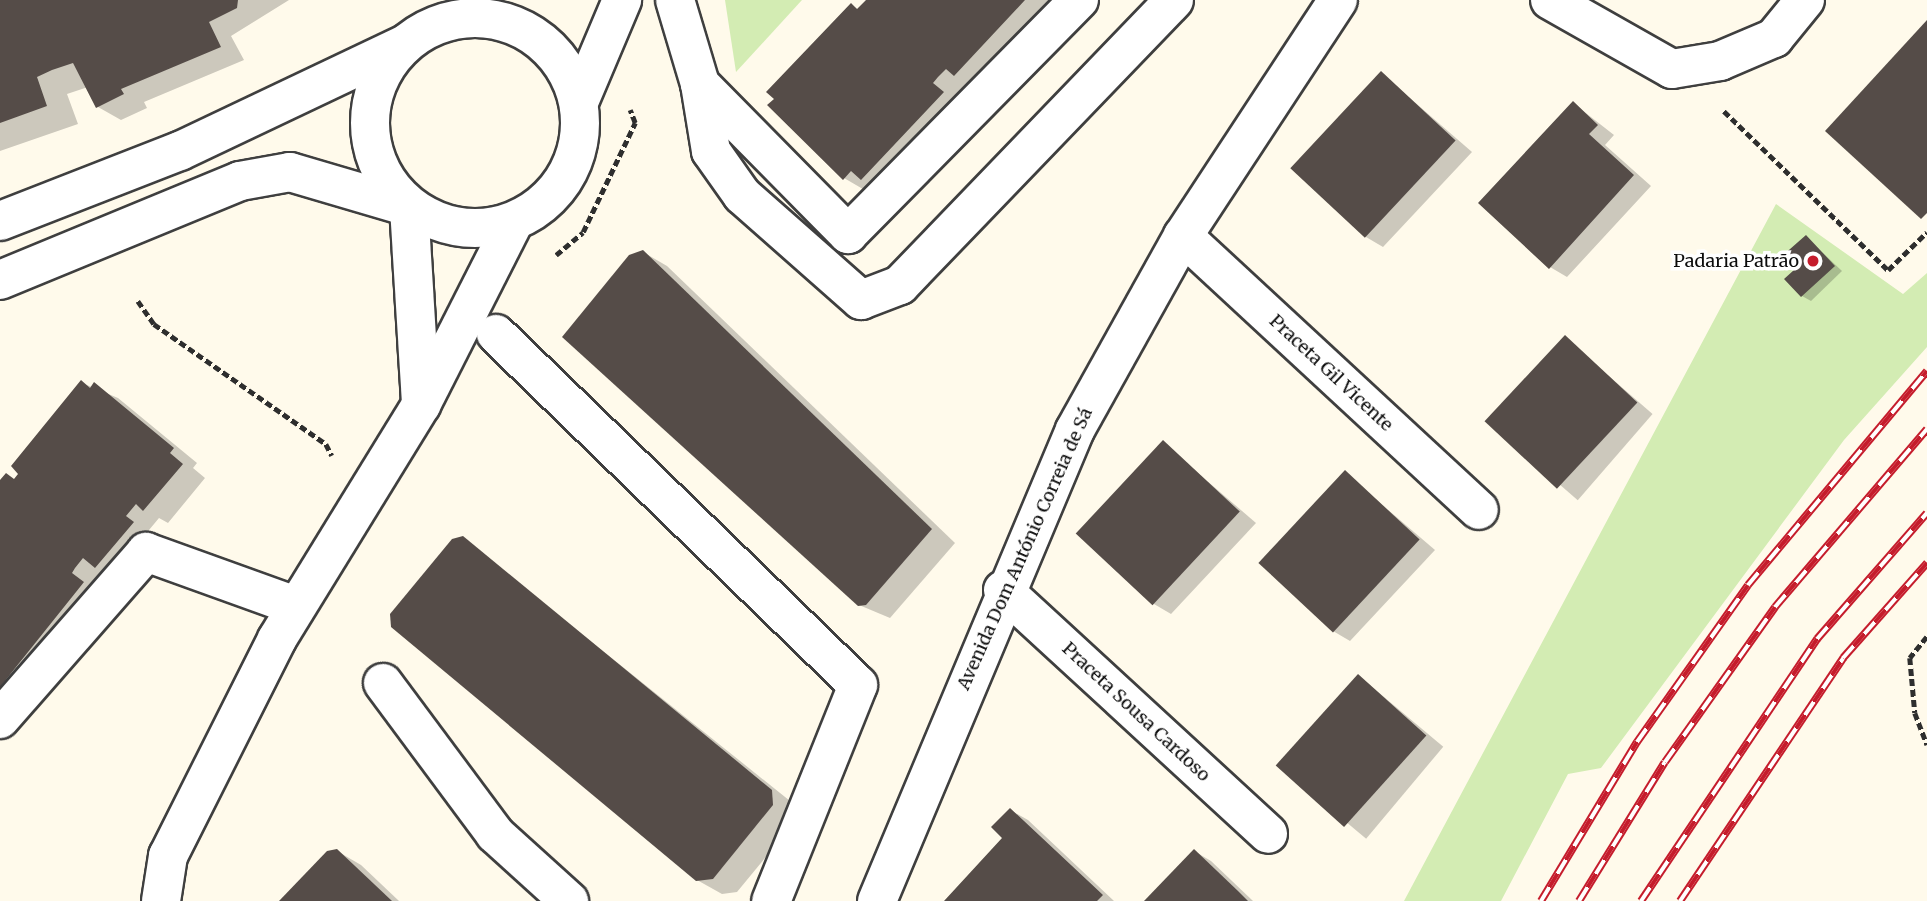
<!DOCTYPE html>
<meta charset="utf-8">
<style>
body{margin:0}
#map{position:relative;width:1927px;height:901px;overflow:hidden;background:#fffaeb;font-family:Merriweather,serif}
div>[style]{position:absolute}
.green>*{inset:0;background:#d3ecb3}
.shadow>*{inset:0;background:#0003;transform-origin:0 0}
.building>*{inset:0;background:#554c48;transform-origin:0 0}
.path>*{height:4.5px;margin-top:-2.25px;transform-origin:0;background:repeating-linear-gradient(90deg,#2e2e2e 0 7px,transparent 0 10.5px)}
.roads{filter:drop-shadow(2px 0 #3f3f3f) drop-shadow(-2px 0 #3f3f3f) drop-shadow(0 2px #3f3f3f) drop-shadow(0 -2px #3f3f3f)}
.minor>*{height:38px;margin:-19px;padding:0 19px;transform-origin:19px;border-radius:19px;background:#fff}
.minor>.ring{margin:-19px;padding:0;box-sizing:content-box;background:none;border:38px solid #fff;border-radius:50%}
.rail>*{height:8px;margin-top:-4px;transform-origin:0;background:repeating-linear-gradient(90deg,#fff 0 16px,#c51c2c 0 32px);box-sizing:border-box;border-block:2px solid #c51c2c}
.dots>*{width:19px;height:19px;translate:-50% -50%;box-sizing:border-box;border:4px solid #fff;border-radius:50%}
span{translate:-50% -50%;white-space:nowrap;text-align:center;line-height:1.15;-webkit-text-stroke:7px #fff;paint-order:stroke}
.poi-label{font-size:18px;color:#0c0c0c}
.right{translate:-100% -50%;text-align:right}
.street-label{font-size:18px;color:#0c0c0c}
</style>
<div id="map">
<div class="green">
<i style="clip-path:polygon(725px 0,802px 0,736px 72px)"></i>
<i style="clip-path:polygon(1776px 204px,1903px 294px,1927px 273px,1927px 347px,1844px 440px,1601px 768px,1568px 774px,1501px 901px,1404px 901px)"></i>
</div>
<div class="shadow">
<i style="clip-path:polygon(0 0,289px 0,231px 36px,244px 60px,144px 102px,147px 108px,121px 120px,98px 107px,88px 87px,67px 94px,78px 124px,0 151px)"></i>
<i style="clip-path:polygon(868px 0,1053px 0,978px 88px,969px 83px,956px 97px,967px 107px,868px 192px,844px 178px,851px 5px,859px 10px)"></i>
<i style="clip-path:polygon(1381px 73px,1472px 152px,1383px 247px,1366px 237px)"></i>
<i style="clip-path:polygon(1573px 103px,1614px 135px,1605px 145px,1651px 186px,1567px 277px,1550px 267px)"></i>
<i style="clip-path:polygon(1806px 237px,1842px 271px,1811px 301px,1802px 296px,1796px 270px)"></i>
<i style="clip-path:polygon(643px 252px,667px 266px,955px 543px,890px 618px,859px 605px)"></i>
<i style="left:1565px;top:338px;width:116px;height:114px;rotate:41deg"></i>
<i style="clip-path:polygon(82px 383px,118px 398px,197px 463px,193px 468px,205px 478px,168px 523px,159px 518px,149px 530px,156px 537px,0 703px,0 482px,16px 480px)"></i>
<i style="clip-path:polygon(1163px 443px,1256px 523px,1171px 614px,1154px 604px)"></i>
<i style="clip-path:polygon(1345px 473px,1435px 550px,1350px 641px,1333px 631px)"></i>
<i style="clip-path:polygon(462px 538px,795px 805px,797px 819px,737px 892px,722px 894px,697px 880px)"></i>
<i style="left:1359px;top:676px;width:110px;height:120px;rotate:40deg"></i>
<i style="clip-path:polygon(1010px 810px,1028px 820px,1114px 901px,946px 901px,1004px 838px)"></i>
<i style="clip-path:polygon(337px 851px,361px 865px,399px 901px,282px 901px)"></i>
<i style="clip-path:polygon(1194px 851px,1211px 861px,1253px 901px,1146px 901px)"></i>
</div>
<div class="building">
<i style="clip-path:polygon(0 0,238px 0,237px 8px,209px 22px,221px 47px,121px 89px,124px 94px,96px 108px,73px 63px,52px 70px,37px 77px,47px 106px,0 123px)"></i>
<i style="clip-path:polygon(866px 0,1025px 0,954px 76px,946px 69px,938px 77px,933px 83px,944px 92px,861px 180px,851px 171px,843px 180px,767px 105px,774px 99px,766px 92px,851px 3px,857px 9px)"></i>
<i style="clip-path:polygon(1927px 20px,1927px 213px,1921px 219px,1825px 131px)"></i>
<i style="left:1381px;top:71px;width:102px;height:133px;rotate:43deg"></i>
<i style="clip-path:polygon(1573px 101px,1598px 125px,1589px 134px,1634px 175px,1549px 269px,1478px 203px)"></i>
<i style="clip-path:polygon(1806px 235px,1835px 266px,1801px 297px,1784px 279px,1794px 270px,1781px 257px)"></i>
<i style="clip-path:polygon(643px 250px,932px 529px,866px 605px,858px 606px,562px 337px,629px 255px)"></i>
<i style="left:1565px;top:335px;width:99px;height:118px;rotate:43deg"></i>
<i style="clip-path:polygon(81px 380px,90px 388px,94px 382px,174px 448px,170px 453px,183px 464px,143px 511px,136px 504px,126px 516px,134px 522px,95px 568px,83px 558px,75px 568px,72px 573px,84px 582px,0 687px,0 480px,6px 473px,14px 479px,18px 474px,11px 466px)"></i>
<i style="left:1163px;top:440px;width:105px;height:128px;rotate:43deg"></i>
<i style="left:1345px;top:470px;width:102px;height:127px;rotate:43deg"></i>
<i style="clip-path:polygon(463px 536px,772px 790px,773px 805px,713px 879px,696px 881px,391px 627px,390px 614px,452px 539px)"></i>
<i style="left:1358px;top:674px;width:92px;height:123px;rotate:42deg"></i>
<i style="clip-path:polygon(1010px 808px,1103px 895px,1097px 901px,944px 901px,1002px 838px,991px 827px)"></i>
<i style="clip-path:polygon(337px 849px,392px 901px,279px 901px,327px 851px)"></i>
<i style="clip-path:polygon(1194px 849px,1238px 891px,1248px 901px,1144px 901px)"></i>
</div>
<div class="path">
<i style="left:1724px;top:111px;width:228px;rotate:44.1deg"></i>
<i style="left:1888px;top:270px;width:54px;rotate:-44.3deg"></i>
<i style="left:556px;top:255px;width:35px;rotate:-40deg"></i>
<i style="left:583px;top:232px;width:121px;rotate:-64.5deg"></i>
<i style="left:635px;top:123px;width:14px;rotate:-111deg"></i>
<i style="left:138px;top:301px;width:28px;rotate:55deg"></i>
<i style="left:154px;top:324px;width:210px;rotate:34.9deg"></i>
<i style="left:326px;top:444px;width:13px;rotate:63deg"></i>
<i style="left:1927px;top:637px;width:27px;rotate:129deg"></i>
<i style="left:1910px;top:658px;width:55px;rotate:84.8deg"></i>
<i style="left:1915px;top:713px;width:34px;rotate:69deg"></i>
</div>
<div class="roads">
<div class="minor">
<i style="left:675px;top:0;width:88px;rotate:73.4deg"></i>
<i style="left:700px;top:84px;width:211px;rotate:45.4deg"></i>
<i style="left:848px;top:234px;width:329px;rotate:-45.4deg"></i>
<i style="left:1550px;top:0;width:140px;rotate:29.5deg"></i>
<i style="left:1672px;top:69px;width:49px;rotate:-9.5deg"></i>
<i style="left:1720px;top:61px;width:59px;rotate:-23.1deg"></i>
<i style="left:1774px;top:38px;width:49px;rotate:-50.8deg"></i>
<i class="ring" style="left:370px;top:18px;width:172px;height:172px"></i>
<i style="left:700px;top:84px;width:68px;rotate:80.7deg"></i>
<i style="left:711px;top:151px;width:54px;rotate:54.8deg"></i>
<i style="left:742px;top:195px;width:159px;rotate:41.4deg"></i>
<i style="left:861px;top:300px;width:42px;rotate:-21deg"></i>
<i style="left:900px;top:285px;width:395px;rotate:-46.1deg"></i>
<i style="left:579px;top:102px;width:111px;rotate:-67.1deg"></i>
<i style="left:409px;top:207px;width:198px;rotate:86.5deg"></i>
<i style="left:0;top:221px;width:193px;rotate:-21.3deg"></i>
<i style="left:180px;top:151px;width:247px;rotate:-25.4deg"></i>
<i style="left:1183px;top:236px;width:403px;rotate:42.8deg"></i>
<i style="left:0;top:280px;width:260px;rotate:-22.4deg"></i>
<i style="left:240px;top:181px;width:51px;rotate:-10.2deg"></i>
<i style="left:290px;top:172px;width:124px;rotate:16.4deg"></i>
<i style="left:496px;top:334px;width:504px;rotate:44.12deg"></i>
<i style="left:858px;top:685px;width:233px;rotate:111.9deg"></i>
<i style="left:1003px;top:590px;width:360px;rotate:42.6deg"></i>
<i style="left:383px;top:683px;width:188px;rotate:53.4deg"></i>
<i style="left:495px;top:834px;width:100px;rotate:42.2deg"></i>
<i style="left:0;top:719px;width:222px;rotate:-48.8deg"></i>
<i style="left:146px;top:552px;width:159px;rotate:19.8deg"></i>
<i style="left:161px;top:901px;width:46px;rotate:-81.2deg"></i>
<i style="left:168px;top:856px;width:243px;rotate:-63.3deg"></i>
<i style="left:277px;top:639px;width:275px;rotate:-58.4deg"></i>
<i style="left:421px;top:405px;width:205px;rotate:-63.1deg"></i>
<i style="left:877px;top:901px;width:511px;rotate:-67.2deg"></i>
<i style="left:1075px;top:430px;width:222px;rotate:-60.9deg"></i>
<i style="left:1183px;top:236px;width:282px;rotate:-56.7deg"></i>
</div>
</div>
<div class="rail">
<i style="left:1541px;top:901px;width:186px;rotate:-58.9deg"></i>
<i style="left:1637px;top:742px;width:192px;rotate:-54.7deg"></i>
<i style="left:1748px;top:585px;width:279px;rotate:-50.1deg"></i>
<i style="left:1579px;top:901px;width:163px;rotate:-58.3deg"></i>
<i style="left:1665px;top:762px;width:190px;rotate:-54.6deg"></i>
<i style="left:1775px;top:607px;width:234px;rotate:-49.5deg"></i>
<i style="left:1641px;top:901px;width:316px;rotate:-56.1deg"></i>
<i style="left:1817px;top:639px;width:167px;rotate:-48.9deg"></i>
<i style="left:1680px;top:901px;width:293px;rotate:-56.1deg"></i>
<i style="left:1843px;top:658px;width:127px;rotate:-48.5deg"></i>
</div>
<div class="dots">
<i style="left:1813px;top:261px;background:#c51c2c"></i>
</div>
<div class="poi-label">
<span class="right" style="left:1799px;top:261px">Padaria Patrão</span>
</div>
<div class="street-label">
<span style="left:1331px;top:373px;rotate:43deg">Praceta Gil Vicente</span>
<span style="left:1025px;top:549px;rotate:-66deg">Avenida Dom António Correia de Sá</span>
<span style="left:1136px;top:712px;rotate:43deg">Praceta Sousa Cardoso</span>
</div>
</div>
